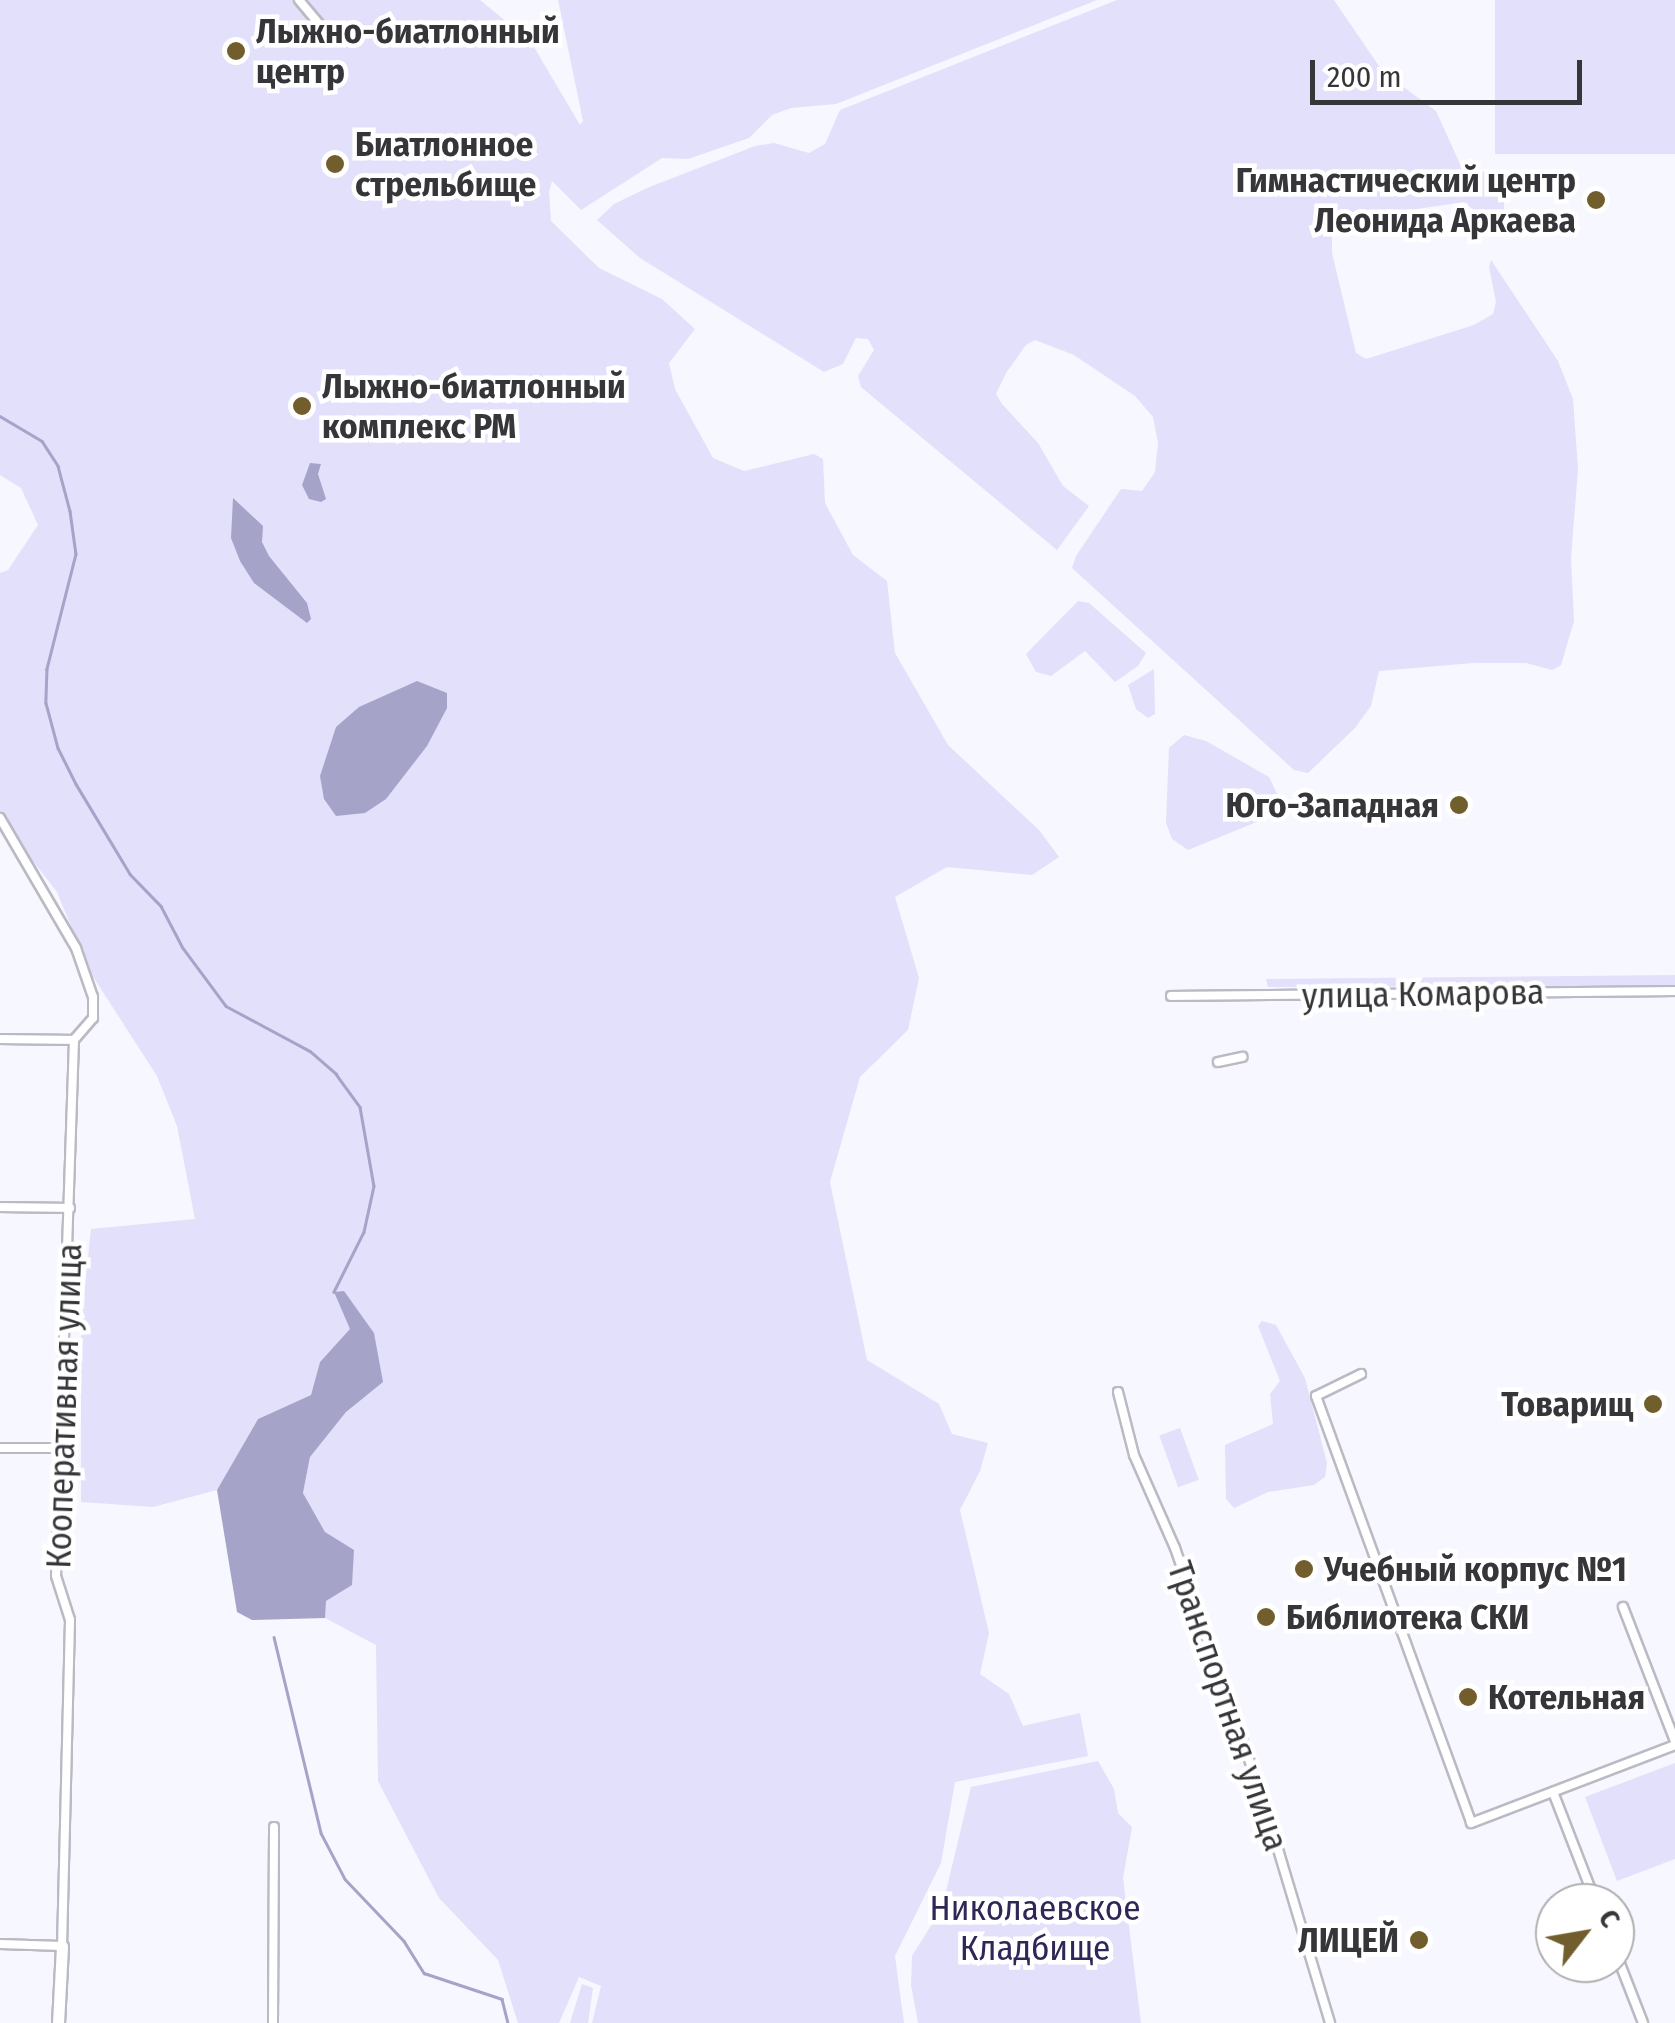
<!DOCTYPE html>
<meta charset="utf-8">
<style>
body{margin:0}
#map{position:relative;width:1675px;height:2023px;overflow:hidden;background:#f7f7ff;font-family:"Fira Sans Condensed",sans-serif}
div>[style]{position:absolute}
.green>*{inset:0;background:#e2e0fa;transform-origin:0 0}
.water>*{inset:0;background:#a6a3c9}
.stream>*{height:2.5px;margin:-1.25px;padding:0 1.25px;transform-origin:1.25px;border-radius:1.25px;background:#a6a3c9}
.roads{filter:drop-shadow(2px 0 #bbbac4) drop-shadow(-2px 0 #bbbac4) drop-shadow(0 2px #bbbac4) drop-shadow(0 -2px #bbbac4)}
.street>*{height:8px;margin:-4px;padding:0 4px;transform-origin:4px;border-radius:4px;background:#fff}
.secondary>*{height:11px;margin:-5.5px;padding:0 5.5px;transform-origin:5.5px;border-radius:5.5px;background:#fff}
.dots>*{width:28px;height:28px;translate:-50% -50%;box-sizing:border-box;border:5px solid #fff;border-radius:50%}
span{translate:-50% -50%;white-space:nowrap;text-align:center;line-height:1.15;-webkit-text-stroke:9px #fff;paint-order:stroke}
.poi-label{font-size:35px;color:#363539;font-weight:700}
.left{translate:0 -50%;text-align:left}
.right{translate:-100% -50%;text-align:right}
.street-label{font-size:35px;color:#363539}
.park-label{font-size:35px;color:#2f2757}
.north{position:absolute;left:1535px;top:1883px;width:100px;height:100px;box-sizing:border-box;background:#fff;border:2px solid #afaeb0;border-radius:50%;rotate:59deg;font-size:28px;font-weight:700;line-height:40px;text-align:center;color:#363539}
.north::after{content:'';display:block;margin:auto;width:35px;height:45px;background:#725e2d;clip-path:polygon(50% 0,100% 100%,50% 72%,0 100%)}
.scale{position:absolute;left:1310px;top:60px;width:272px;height:45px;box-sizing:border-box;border:5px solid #363539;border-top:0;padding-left:12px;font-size:30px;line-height:35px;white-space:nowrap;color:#363539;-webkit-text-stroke:8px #fff;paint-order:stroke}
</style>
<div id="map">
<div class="green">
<i style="clip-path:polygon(0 0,480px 0,531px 42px,580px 125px,583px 121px,558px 0,1097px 0,836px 104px,791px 108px,772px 115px,749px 138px,688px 159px,662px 158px,581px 210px,552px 181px,549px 192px,551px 221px,599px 268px,662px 299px,695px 329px,669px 363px,675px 389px,713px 458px,744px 471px,814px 454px,823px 459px,825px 503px,853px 555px,887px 581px,895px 653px,948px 745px,1039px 830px,1059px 857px,1032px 875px,947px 867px,895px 897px,919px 978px,908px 1030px,860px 1077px,830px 1182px,867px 1360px,939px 1404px,952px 1434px,988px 1443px,980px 1471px,960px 1510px,989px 1633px,980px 1674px,1009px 1694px,1023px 1726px,1080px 1713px,1088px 1756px,955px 1782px,941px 1863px,895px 1956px,904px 2023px,592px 2023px,601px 1986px,579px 1977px,559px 2023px,518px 2023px,498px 1960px,439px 1898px,378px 1781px,376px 1645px,325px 1618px,325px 1532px,303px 1493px,310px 1457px,346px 1412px,382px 1381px,334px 1293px,351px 1329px,320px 1362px,311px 1395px,258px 1419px,217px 1490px,153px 1507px,81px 1502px,81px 1324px,91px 1229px,195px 1219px,177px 1126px,157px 1076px,90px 972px,57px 892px,0 819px,0 573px,8px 570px,38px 525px,21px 488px,0 475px)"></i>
<i style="clip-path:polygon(1117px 0,1334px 0,1383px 72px,1436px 111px,1460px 164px,1469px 170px,1494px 173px,1504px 183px,1504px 218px,1491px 224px,1464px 202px,1350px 219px,1332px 217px,1332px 253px,1356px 353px,1366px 359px,1474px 325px,1493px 314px,1496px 302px,1489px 267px,1491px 260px,1558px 361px,1573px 399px,1578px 469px,1571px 558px,1574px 621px,1561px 665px,1552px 670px,1526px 663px,1473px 663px,1379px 671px,1371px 706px,1355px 728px,1308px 773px,1294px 770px,1072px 568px,1076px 556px,1121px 489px,1142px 491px,1155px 472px,1158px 443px,1153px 417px,1135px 396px,1074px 355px,1035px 340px,1026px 345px,1006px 373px,996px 394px,1002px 404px,1038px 443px,1063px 486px,1089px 506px,1057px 550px,861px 387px,858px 376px,874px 350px,868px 339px,856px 338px,843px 364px,824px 372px,640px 258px,597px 220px,614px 204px,647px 188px,755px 146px,774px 143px,809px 153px,825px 144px,840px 110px)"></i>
<i style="left:1495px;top:0;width:180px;height:154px"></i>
<i style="clip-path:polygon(1078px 601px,1089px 603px,1146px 653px,1138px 666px,1115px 682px,1085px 651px,1051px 676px,1036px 672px,1026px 654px)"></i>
<i style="clip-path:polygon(1154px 669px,1155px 714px,1148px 718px,1136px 709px,1128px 685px)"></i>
<i style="clip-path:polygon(1184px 735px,1206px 741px,1269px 777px,1278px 796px,1274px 815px,1188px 850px,1172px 839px,1166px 823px,1169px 748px)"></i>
<i style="clip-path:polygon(1675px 975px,1675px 986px,1268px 987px,1266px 979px)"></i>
<i style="clip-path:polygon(1262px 1321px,1276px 1325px,1305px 1378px,1327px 1463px,1325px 1477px,1314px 1485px,1268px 1492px,1234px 1508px,1226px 1499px,1225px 1445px,1273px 1424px,1270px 1394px,1280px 1381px,1258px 1326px)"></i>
<i style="left:1180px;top:1428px;width:55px;height:22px;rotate:70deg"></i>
<i style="clip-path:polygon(1098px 1761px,1114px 1789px,1118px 1813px,1132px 1827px,1123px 1878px,1141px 2023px,918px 2023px,911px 1985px,912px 1956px,942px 1908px,971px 1787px)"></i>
<i style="clip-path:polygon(1675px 1763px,1675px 1859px,1617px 1881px,1585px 1797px)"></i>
<i style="clip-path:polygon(582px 1984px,593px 1988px,588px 2023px,570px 2023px)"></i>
</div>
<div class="water">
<i style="clip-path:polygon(310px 463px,321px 464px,318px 474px,326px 499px,321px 502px,309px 499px,302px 485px)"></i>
<i style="clip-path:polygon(233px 498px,263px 526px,262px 542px,269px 556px,307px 603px,311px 619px,307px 623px,254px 583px,240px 561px,231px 538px)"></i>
<i style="clip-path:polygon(417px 681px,447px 693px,447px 708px,427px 746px,386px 799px,365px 813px,336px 816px,324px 799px,320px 776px,336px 727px,359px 707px)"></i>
<i style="clip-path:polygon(344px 1291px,374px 1333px,383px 1382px,346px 1412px,310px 1457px,303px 1493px,325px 1532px,354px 1550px,352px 1585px,326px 1601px,325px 1618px,252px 1620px,237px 1612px,217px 1490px,258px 1419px,311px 1395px,320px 1362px,350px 1329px,334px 1292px)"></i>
</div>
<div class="stream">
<i style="left:0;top:416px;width:49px;rotate:30.8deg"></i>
<i style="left:42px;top:441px;width:30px;rotate:57deg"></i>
<i style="left:58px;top:466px;width:47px;rotate:75.1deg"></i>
<i style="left:70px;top:511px;width:43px;rotate:82.1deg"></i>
<i style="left:76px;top:554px;width:119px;rotate:104.2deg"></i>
<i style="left:47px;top:669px;width:34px;rotate:92deg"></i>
<i style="left:46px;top:703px;width:47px;rotate:75.1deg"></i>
<i style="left:58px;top:748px;width:40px;rotate:63.4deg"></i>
<i style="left:76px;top:784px;width:105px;rotate:59deg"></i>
<i style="left:130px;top:874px;width:45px;rotate:45.9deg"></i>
<i style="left:161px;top:906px;width:47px;rotate:62.4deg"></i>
<i style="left:183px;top:948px;width:72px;rotate:53.4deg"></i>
<i style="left:226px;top:1006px;width:95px;rotate:28.2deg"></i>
<i style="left:310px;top:1051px;width:35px;rotate:41deg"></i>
<i style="left:336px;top:1074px;width:41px;rotate:54deg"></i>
<i style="left:360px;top:1107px;width:80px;rotate:80deg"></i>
<i style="left:374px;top:1186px;width:47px;rotate:102.3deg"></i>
<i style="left:364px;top:1232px;width:67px;rotate:116.6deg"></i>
<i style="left:274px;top:1637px;width:202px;rotate:76.5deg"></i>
<i style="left:321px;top:1833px;width:52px;rotate:62.4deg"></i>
<i style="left:345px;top:1879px;width:86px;rotate:46.4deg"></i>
<i style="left:404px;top:1941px;width:38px;rotate:58deg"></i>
<i style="left:424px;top:1973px;width:82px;rotate:18.4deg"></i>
<i style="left:502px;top:1999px;width:25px;rotate:76deg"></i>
</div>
<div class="roads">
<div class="street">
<i style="left:299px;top:0;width:39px;rotate:50deg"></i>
<i style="left:0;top:818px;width:151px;rotate:59.7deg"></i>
<i style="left:76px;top:948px;width:52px;rotate:70.9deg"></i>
<i style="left:93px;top:997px;width:21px;rotate:90deg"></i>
<i style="left:93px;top:1018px;width:29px;rotate:131deg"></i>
<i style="left:74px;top:1040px;width:536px;rotate:91.92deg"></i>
<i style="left:56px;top:1576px;width:46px;rotate:72.3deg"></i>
<i style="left:70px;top:1620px;width:326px;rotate:91.4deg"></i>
<i style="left:62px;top:1946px;width:62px;rotate:-178.2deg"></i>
<i style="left:1171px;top:996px;width:504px;rotate:-0.57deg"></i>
<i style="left:0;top:1039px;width:74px;rotate:0.8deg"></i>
<i style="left:1218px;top:1062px;width:25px;rotate:-12deg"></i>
<i style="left:0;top:1207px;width:70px;rotate:0.8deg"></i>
<i style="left:1361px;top:1374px;width:50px;rotate:153.9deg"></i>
<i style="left:1316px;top:1396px;width:454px;rotate:70deg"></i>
<i style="left:1471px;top:1823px;width:218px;rotate:-20.9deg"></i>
<i style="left:1118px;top:1392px;width:65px;rotate:75.7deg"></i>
<i style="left:1134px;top:1455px;width:102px;rotate:66.2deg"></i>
<i style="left:1175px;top:1548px;width:263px;rotate:70.7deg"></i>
<i style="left:1262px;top:1796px;width:237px;rotate:73.3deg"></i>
<i style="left:0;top:1448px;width:61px"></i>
<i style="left:1623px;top:1607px;width:144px;rotate:68.8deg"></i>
<i style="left:1553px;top:1792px;width:119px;rotate:68.8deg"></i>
<i style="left:1615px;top:1951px;width:77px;rotate:68.7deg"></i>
<i style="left:273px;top:2023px;width:196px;rotate:-89.7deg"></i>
</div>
<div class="secondary">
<i style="left:58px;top:2023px;width:77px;rotate:-87deg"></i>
</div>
</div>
<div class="dots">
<i style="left:236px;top:51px;background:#725e2d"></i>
<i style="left:335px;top:164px;background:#725e2d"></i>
<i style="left:1596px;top:200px;background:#725e2d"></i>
<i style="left:302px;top:406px;background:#725e2d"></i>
<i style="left:1459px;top:805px;background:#725e2d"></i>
<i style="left:1653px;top:1404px;background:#725e2d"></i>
<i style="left:1304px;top:1569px;background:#725e2d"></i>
<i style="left:1266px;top:1617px;background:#725e2d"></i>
<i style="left:1468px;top:1697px;background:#725e2d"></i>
<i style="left:1419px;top:1940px;background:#725e2d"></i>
</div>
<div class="poi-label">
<span class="left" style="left:256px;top:51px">Лыжно-биатлонный<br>центр</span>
<span class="left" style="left:355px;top:164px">Биатлонное<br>стрельбище</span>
<span class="right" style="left:1576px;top:200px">Гимнастический центр<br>Леонида Аркаева</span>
<span class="left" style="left:322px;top:406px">Лыжно-биатлонный<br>комплекс РМ</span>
<span class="right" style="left:1439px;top:805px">Юго-Западная</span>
<span class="right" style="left:1633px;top:1404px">Товарищ</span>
<span class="left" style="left:1324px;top:1569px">Учебный корпус №1</span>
<span class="left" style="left:1286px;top:1617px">Библиотека СКИ</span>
<span class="left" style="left:1488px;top:1697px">Котельная</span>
<span class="right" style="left:1399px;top:1940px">ЛИЦЕЙ</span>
</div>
<div class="street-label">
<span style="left:1423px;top:994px;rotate:-1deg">улица Комарова</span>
<span style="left:64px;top:1406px;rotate:-88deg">Кооперативная улица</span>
<span style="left:1228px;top:1706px;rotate:71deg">Транспортная улица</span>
</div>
<div class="park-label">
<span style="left:1035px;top:1928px">Николаевское<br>Кладбище</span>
</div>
<div class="north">С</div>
<div class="scale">200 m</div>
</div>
